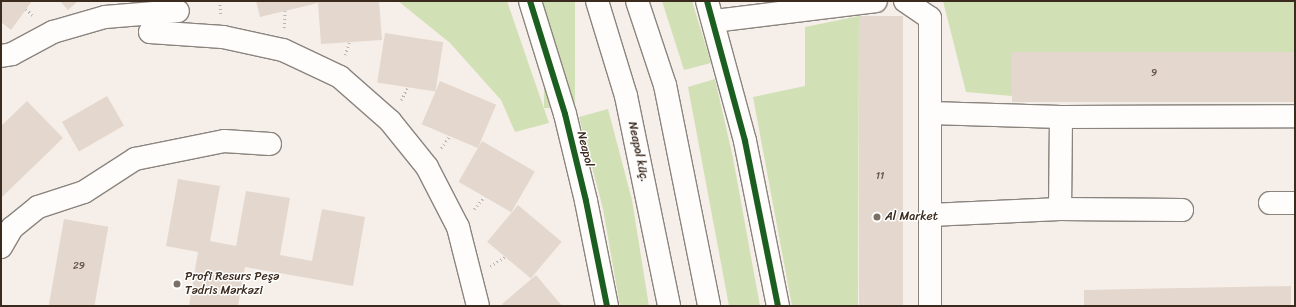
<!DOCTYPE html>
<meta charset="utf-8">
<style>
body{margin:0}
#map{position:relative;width:1296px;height:307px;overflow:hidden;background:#f6efe9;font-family:Sriracha,sans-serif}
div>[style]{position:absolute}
.green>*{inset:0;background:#d2e0b6;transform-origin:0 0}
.building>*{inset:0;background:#e4d7cd;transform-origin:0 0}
.path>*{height:2.5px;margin-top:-1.25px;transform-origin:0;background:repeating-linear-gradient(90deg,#b8b5b3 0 1px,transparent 0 4px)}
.roads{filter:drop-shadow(1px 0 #8a847e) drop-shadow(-1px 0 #8a847e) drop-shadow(0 1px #8a847e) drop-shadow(0 -1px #8a847e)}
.minor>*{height:22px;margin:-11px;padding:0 11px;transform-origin:11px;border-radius:11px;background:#fefdfc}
.major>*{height:22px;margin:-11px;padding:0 11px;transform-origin:11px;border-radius:11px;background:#fefdfc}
.cycleway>*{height:6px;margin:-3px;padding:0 3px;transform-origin:3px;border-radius:3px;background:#1b5e20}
.dots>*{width:11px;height:11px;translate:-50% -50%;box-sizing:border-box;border:2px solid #fff;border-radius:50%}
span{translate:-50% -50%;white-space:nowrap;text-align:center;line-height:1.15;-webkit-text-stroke:3px #fff;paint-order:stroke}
.number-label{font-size:10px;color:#66564b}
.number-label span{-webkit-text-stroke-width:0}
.street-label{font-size:12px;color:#3b2a1e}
.poi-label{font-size:12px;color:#3b2a1e}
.left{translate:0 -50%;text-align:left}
.frame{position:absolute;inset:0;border:2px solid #3b2a1e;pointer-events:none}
</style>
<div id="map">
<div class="green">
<i style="clip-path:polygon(398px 1px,507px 1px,549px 123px,515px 132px,501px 100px,450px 43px)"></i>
<i style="left:544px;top:1px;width:31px;height:107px"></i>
<i style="clip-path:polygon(662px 1px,692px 1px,711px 63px,684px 70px)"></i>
<i style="clip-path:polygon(943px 1px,1295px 1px,1295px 52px,1013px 52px,1012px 96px,966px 92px)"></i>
<i style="clip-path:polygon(859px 16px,858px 306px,792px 306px,753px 97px,805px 86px,805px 27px)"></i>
<i style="clip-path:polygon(715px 79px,733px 158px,760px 306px,729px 306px,688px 87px)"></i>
<i style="clip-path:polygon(608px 109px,632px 200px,649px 306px,620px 306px,603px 209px,579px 117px)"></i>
</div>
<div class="building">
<i style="clip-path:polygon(1px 1px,32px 1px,11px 30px,1px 22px)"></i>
<i style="clip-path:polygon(60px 1px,78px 1px,68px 10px)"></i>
<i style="clip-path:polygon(256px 1px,379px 1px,382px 40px,321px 44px,318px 3px,260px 17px)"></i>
<i style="left:859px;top:16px;width:44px;height:290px"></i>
<i style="left:385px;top:33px;width:59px;height:50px;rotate:9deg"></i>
<i style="left:1012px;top:52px;width:283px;height:50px"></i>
<i style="left:440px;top:81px;width:61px;height:47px;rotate:23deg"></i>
<i style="left:107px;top:96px;width:34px;height:52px;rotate:60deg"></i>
<i style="clip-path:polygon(27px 101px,63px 138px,1px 198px,1px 126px)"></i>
<i style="left:482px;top:141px;width:61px;height:47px;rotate:30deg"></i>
<i style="clip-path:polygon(178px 179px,220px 186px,210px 241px,236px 246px,246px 191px,290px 198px,280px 255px,312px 261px,322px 209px,365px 217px,353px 286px,245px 267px,238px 306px,189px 306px,198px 252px,166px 246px)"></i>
<i style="left:518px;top:205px;width:57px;height:48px;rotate:40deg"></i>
<i style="left:64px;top:219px;width:45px;height:88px;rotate:10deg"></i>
<i style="clip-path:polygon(536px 275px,562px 306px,504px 306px,502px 304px)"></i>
<i style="clip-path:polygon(1291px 286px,1291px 306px,1084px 306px,1084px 290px)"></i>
</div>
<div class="path">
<i style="left:220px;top:1px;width:13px;rotate:86deg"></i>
<i style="left:26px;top:9px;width:12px;rotate:42deg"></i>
<i style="left:284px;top:28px;width:17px;rotate:-87deg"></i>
<i style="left:345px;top:55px;width:14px;rotate:-73deg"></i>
<i style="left:401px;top:100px;width:15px;rotate:-62deg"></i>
<i style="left:441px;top:148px;width:16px;rotate:-55deg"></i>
<i style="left:474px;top:209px;width:16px;rotate:-50deg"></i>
<i style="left:490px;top:266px;width:17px;rotate:-31deg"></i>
</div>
<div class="roads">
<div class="minor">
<i style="left:530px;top:1px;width:118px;rotate:72.8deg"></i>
<i style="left:565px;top:114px;width:89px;rotate:76.4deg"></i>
<i style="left:586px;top:201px;width:107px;rotate:78.7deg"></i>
<i style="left:707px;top:1px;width:145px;rotate:74.8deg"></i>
<i style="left:745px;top:141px;width:168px;rotate:78.7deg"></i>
<i style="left:905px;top:1px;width:30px;rotate:34deg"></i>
<i style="left:930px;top:18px;width:95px;rotate:90deg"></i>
<i style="left:930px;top:113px;width:131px;rotate:1.7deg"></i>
<i style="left:1061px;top:117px;width:234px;rotate:-0.2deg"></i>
<i style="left:714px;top:21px;width:163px;rotate:-7deg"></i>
<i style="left:150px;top:32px;width:73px;rotate:3.9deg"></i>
<i style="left:223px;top:37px;width:61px;rotate:12.2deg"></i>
<i style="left:283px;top:50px;width:63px;rotate:25.3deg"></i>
<i style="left:340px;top:77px;width:67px;rotate:41.3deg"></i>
<i style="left:390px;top:121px;width:59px;rotate:51.2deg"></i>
<i style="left:427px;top:167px;width:68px;rotate:62.7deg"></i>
<i style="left:458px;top:227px;width:81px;rotate:75.8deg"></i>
<i style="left:1px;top:56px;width:11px;rotate:-10deg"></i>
<i style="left:12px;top:54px;width:47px;rotate:-28.2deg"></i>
<i style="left:53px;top:32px;width:54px;rotate:-16.1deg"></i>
<i style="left:105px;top:17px;width:73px;rotate:-4.7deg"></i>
<i style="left:1061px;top:117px;width:92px;rotate:90.6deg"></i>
<i style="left:1060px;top:209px;width:122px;rotate:0.5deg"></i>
<i style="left:1270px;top:203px;width:25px"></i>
<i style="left:930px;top:215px;width:130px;rotate:-2.6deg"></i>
<i style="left:1px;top:247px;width:22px;rotate:-60deg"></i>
<i style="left:12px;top:228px;width:33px;rotate:-39deg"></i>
<i style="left:38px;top:207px;width:48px;rotate:-18.1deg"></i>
<i style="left:84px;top:192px;width:61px;rotate:-32.9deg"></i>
<i style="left:135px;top:159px;width:91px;rotate:-11.4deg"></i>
<i style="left:224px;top:141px;width:46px;rotate:3.7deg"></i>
<i style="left:930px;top:306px;width:193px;rotate:-90deg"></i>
</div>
<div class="major">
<i style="left:597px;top:1px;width:99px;rotate:73deg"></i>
<i style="left:626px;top:96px;width:214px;rotate:78.4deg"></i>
<i style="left:637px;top:1px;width:89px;rotate:71.6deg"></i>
<i style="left:665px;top:85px;width:225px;rotate:78.7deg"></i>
</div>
</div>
<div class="cycleway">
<i style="left:530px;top:1px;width:118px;rotate:72.8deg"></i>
<i style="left:565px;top:114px;width:89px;rotate:76.4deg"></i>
<i style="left:586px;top:201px;width:107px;rotate:78.7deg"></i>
<i style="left:707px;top:1px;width:145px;rotate:74.8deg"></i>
<i style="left:745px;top:141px;width:168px;rotate:78.7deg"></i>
</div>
<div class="dots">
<i style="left:877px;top:217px;background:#7c6f65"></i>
<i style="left:177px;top:284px;background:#7c6f65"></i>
</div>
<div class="number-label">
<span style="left:1154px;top:74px">9</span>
<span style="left:880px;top:177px">11</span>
<span style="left:79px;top:267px">29</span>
</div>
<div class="street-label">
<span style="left:585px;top:149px;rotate:76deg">Neapol</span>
<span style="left:638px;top:152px;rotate:78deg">Neapol küç.</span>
</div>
<div class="poi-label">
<span class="left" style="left:885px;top:217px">Al Market</span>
<span class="left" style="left:185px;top:284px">Profi Resurs Peşə<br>Tədris Mərkəzi</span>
</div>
<div class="frame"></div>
</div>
